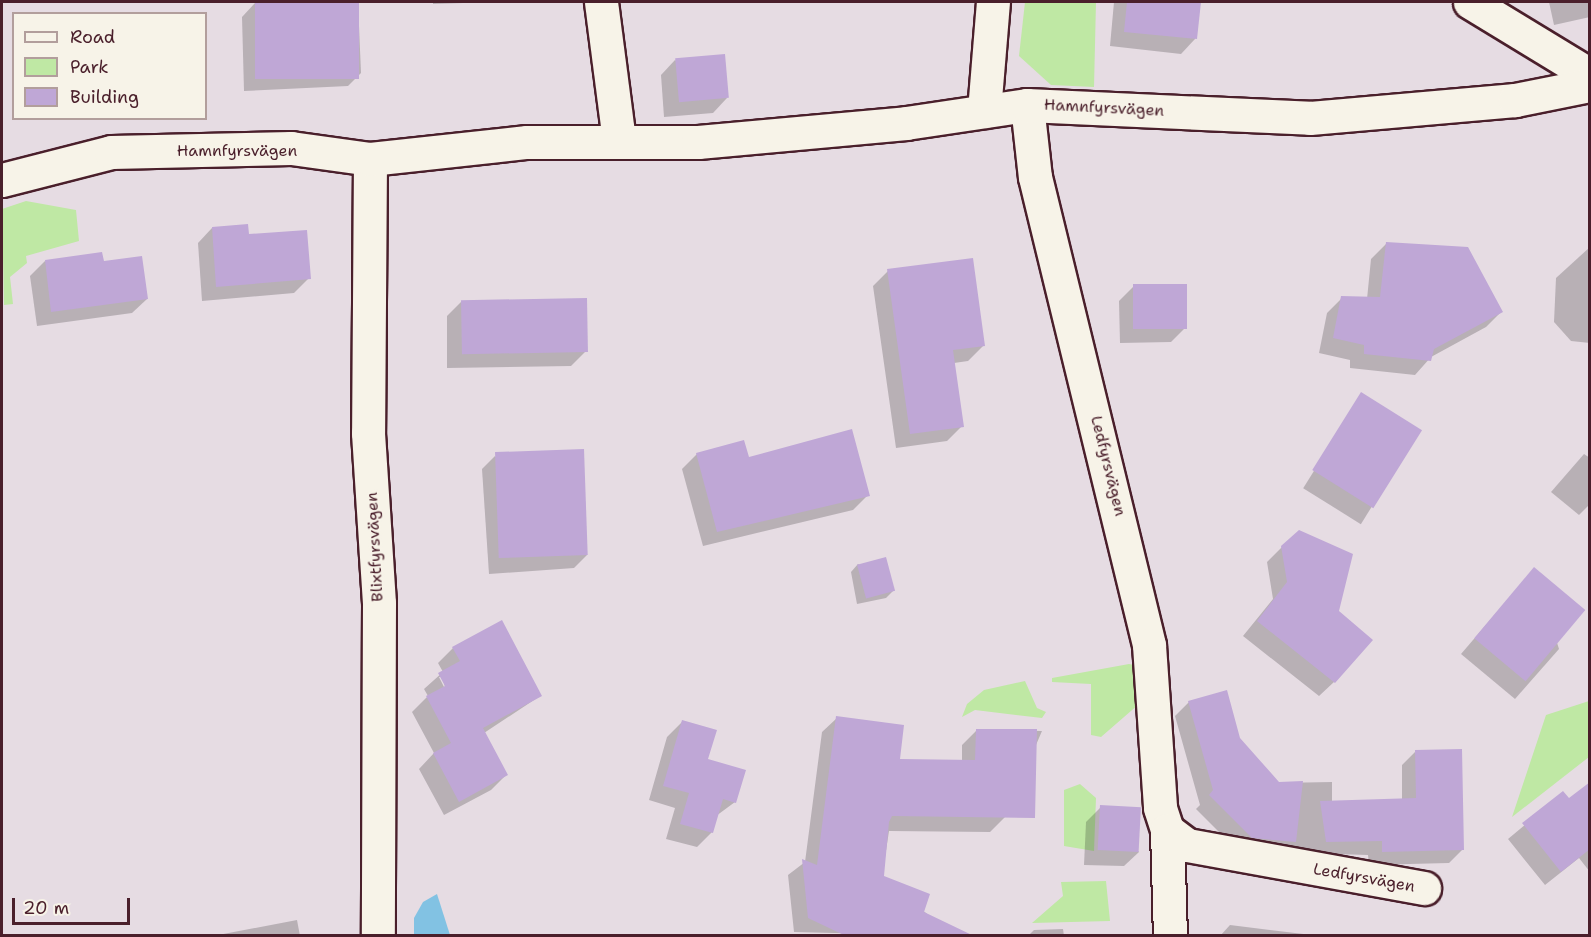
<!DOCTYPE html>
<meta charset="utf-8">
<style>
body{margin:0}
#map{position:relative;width:1591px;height:937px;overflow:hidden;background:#e6dce3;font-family:"Shantell Sans",sans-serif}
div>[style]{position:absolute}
.green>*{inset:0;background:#bfe8a4}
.water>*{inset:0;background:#82c2e3}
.shadow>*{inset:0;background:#0003;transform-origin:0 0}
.building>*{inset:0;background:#bfa7d6;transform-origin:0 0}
.roads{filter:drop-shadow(2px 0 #4a1f2b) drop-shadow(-2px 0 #4a1f2b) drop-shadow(0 2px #4a1f2b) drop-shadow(0 -2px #4a1f2b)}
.street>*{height:33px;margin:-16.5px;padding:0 16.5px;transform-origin:16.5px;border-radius:16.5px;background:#f7f3e8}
span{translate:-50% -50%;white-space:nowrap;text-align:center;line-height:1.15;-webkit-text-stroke:4.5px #f7f3e8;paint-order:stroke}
.street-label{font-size:16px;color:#4a1f2b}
.frame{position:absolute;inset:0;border:3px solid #4a1f2b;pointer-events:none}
.legend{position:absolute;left:12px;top:12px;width:195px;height:108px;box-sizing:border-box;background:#f7f3e8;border:2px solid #b29e9c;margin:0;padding:8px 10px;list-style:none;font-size:18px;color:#4a1f2b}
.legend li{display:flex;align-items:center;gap:12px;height:30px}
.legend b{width:30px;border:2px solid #b29e9c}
.scale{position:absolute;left:12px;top:898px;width:118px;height:27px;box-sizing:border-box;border:3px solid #4a1f2b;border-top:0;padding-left:8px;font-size:18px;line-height:21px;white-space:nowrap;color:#4a1f2b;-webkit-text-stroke:4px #f7f3e8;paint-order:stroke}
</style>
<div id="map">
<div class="green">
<i style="clip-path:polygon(1025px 2px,1096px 2px,1094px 87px,1051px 85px,1019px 56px)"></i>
<i style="clip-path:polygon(26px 201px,76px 210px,79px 241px,26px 256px,27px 263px,10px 277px,13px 304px,4px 305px,2px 209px)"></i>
<i style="clip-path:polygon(1129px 664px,1139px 666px,1139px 704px,1101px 737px,1091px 735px,1091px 684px,1052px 682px,1052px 678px)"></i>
<i style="clip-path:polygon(1025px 681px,1037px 708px,1046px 712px,1042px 718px,975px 710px,962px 717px,967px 704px,984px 690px)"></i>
<i style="clip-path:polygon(1589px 701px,1589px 757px,1512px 817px,1546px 715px)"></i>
<i style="clip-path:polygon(1080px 784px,1096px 798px,1094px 851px,1064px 846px,1064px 790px)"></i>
<i style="clip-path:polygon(1106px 881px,1110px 921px,1032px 923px,1063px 896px,1061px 882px)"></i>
</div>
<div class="water">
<i style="clip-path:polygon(437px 894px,450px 935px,414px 935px,414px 918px,423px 902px)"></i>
</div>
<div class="shadow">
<i style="clip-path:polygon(358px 2px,361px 73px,348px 86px,244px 91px,242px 17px,255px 3px)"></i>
<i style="clip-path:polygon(433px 2px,494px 2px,433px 4px)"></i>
<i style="clip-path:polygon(1114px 2px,1199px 2px,1195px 39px,1181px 54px,1110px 46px)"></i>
<i style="clip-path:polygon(1549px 2px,1590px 2px,1590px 17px,1554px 25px)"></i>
<i style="clip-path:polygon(675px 60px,727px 98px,713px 113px,664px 117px,661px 75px)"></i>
<i style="clip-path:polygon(212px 228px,247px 236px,309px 278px,294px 293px,202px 301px,198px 243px)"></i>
<i style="clip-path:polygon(1386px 244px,1501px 312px,1486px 327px,1431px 357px,1415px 375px,1350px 368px,1350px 360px,1319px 353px,1327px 313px,1342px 298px,1367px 299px,1371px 259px)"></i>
<i style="clip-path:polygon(1590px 247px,1590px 343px,1571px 341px,1554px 322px,1556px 278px)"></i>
<i style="clip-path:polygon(45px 261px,147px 299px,132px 313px,37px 326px,30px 276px)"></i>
<i style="clip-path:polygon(888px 271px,983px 346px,968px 361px,954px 363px,962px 426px,947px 441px,896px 448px,873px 286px)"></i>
<i style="clip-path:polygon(1134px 286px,1186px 327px,1171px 342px,1120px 343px,1119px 301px)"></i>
<i style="clip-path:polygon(462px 301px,586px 351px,571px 366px,447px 368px,447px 316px)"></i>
<i style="left:1362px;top:394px;width:68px;height:111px;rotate:32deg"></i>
<i style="clip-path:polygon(697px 454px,748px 459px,868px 495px,853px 510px,703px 546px,682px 469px)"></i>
<i style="clip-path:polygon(1584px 454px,1590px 458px,1590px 504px,1579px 515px,1551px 492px)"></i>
<i style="clip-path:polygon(495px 456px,587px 555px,574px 568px,489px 574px,482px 469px)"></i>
<i style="clip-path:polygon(1282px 547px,1337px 612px,1334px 682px,1319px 696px,1243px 636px,1273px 599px,1267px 562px)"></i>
<i style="clip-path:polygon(858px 564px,894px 590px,886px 598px,857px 604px,851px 572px)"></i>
<i style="clip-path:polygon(1534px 569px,1559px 649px,1515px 699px,1461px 654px)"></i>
<i style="clip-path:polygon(evenodd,453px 648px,540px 696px,484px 733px,506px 775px,491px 790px,444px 815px,419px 769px,434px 753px,412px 712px,428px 696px,424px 689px,443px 672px,438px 663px,453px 648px,439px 677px,442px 677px,447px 693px,439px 677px)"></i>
<i style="clip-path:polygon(1189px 702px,1239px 739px,1278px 783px,1332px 782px,1332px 802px,1402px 800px,1402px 765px,1415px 752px,1463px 849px,1449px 863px,1369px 865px,1368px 855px,1238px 851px,1196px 809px,1200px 805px,1175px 716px)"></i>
<i style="clip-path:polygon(837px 718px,898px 760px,962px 761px,962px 745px,977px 730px,1042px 731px,1005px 817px,990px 832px,889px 831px,882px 877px,954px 936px,794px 932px,788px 875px,805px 862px,822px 732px)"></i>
<i style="clip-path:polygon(682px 722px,735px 802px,716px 816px,712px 832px,697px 847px,666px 839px,675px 808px,649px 800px,667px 737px)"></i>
<i style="clip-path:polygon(1590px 784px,1590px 872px,1579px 858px,1545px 885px,1508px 839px,1563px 793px,1569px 800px)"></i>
<i style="clip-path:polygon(1101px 807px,1139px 852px,1124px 866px,1084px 865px,1086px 822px)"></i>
<i style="clip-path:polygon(297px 920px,300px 936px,217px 936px,218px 935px)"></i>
<i style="clip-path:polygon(1230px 925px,1320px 936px,1220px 936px)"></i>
<i style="clip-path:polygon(1063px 929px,1064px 936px,1028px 936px,1034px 930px)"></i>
</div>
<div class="building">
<i style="left:255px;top:2px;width:104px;height:77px"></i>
<i style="clip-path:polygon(1127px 2px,1201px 2px,1197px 39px,1124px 32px)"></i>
<i style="left:725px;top:54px;width:44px;height:50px;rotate:85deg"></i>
<i style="clip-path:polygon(248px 224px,249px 234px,307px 230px,311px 279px,216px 287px,212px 227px)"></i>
<i style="clip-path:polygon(1386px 242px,1468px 247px,1503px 312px,1434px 349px,1431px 361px,1364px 354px,1364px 345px,1333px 338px,1341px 296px,1380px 297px)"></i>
<i style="clip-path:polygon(102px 252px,104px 261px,142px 256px,148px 299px,51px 312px,45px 260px)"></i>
<i style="clip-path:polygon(973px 258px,985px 346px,953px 350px,964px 427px,910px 434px,887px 269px)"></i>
<i style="left:1133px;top:284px;width:54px;height:45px"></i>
<i style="left:587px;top:298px;width:54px;height:126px;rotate:89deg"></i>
<i style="left:1361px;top:392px;width:72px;height:92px;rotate:32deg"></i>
<i style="clip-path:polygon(852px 429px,870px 496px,717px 532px,696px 453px,744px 440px,749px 457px)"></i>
<i style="left:584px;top:449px;width:106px;height:89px;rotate:88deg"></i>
<i style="clip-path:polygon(1299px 530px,1353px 554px,1339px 611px,1373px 640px,1335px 683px,1257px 621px,1287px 582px,1281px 546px)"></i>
<i style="left:886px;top:557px;width:35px;height:30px;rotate:75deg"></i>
<i style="left:1534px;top:567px;width:67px;height:93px;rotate:40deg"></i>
<i style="clip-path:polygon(502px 620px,542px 696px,483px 728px,508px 775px,459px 802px,433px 753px,451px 743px,426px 696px,445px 686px,438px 673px,460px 661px,452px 647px)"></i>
<i style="clip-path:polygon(1227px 690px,1240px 738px,1279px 782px,1303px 781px,1296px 842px,1252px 838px,1209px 795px,1213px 790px,1188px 701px)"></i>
<i style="clip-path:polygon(836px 716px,904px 725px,900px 759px,975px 760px,976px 729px,1037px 729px,1035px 818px,892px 816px,889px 822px,884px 876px,930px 894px,924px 912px,974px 936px,846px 936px,808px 918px,802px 859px,817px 865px)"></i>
<i style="clip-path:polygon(682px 720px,717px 730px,708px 759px,746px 770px,736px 803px,723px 799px,713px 833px,680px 824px,689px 793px,663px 786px)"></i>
<i style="clip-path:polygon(1462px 749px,1464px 850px,1382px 852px,1382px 841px,1326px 842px,1320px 801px,1416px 798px,1415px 750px)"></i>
<i style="clip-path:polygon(1590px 782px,1590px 849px,1561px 872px,1522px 823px,1563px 791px,1569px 798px)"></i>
<i style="left:1100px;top:805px;width:41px;height:45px;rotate:3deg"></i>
</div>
<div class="roads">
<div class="street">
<i style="left:601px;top:2px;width:140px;rotate:82.6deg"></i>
<i style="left:1470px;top:2px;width:140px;rotate:31.3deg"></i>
<i style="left:1027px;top:105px;width:72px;rotate:83.7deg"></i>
<i style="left:1035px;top:177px;width:482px;rotate:76.3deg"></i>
<i style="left:1149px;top:645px;width:163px;rotate:86.1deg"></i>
<i style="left:1160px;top:808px;width:23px;rotate:72deg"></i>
<i style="left:1167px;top:830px;width:25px;rotate:37deg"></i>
<i style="left:1187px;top:845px;width:241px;rotate:10.3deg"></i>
<i style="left:984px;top:111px;width:109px;rotate:-85.3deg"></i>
<i style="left:370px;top:159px;width:274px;rotate:90.4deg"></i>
<i style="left:368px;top:433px;width:170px;rotate:86.3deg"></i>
<i style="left:379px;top:603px;width:333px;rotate:90.2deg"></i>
<i style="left:2px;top:180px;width:113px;rotate:-14.4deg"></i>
<i style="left:111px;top:152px;width:180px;rotate:-1.3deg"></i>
<i style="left:291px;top:148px;width:80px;rotate:7.9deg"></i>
<i style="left:370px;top:159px;width:158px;rotate:-6.2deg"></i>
<i style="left:527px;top:142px;width:171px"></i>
<i style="left:698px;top:142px;width:209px;rotate:-5.2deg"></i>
<i style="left:906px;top:123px;width:122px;rotate:-8.5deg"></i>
<i style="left:1027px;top:105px;width:283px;rotate:2.6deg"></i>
<i style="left:1310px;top:118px;width:206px;rotate:-5deg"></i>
<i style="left:1515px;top:100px;width:76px;rotate:-11.3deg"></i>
<i style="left:1167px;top:830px;width:106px;rotate:88.4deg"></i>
</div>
</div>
<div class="street-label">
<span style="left:1104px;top:108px;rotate:3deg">Hamnfyrsvägen</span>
<span style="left:237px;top:151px">Hamnfyrsvägen</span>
<span style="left:1108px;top:466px;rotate:76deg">Ledfyrsvägen</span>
<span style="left:375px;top:547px;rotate:-93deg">Blixtfyrsvägen</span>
<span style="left:1364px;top:878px;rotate:10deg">Ledfyrsvägen</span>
</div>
<div class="frame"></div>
<ul class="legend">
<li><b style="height:8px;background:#f7f3e8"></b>Road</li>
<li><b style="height:16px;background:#bfe8a4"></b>Park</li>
<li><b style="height:16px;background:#bfa7d6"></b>Building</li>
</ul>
<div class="scale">20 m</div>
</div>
